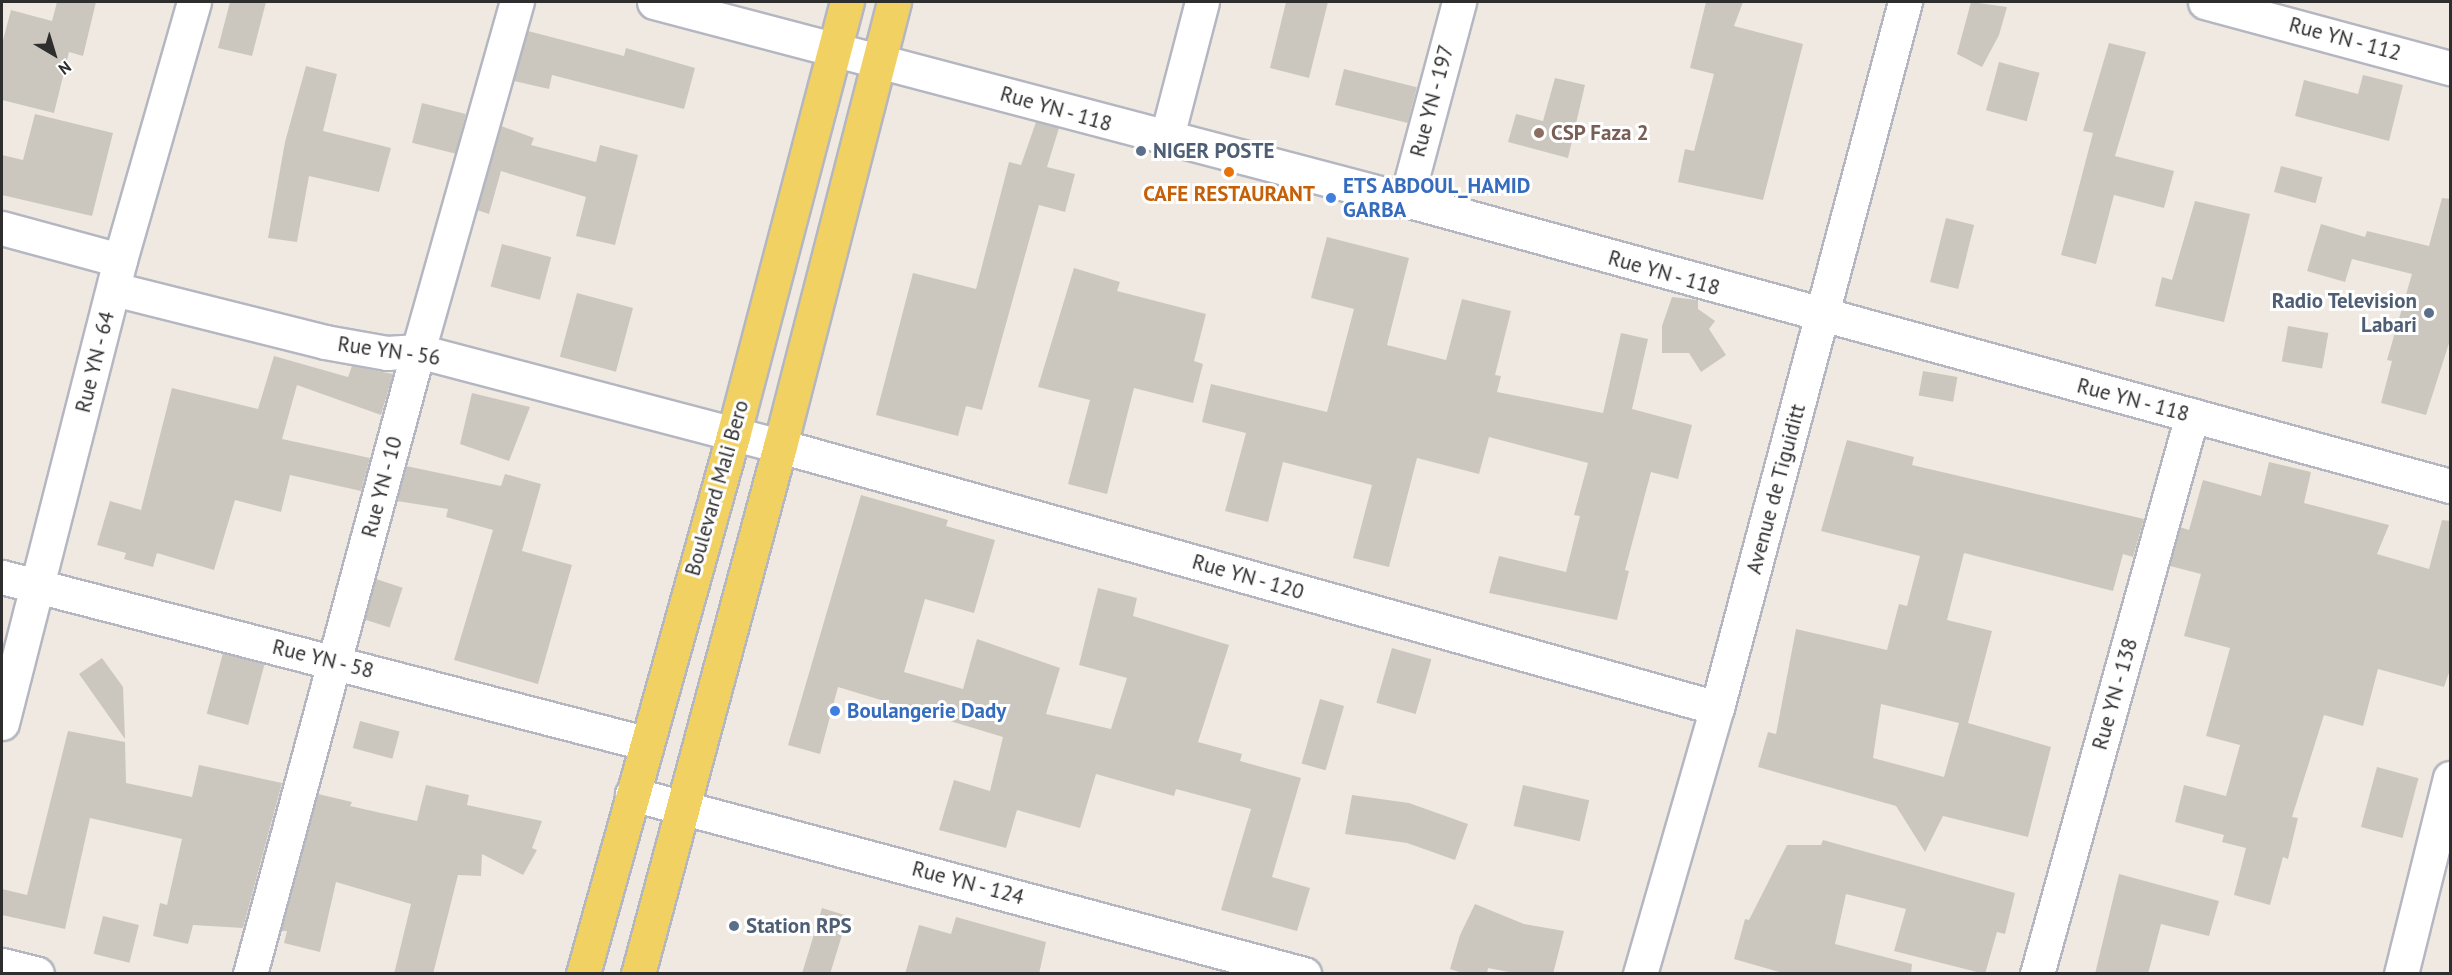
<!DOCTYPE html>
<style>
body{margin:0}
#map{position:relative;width:2452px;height:975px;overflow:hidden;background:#efe9e1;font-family:"PT Sans",sans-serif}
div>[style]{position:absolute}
.building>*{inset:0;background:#cbc7bf;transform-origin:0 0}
.roads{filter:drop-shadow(2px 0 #b4b7c1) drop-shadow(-2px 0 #b4b7c1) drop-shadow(0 2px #b4b7c1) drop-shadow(0 -2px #b4b7c1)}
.minor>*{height:33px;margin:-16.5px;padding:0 16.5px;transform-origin:16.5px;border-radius:16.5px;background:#fff}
.primary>*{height:33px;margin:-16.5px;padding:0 16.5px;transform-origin:16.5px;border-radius:16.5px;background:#f2d163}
.dots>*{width:16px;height:16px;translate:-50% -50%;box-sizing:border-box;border:3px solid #fff;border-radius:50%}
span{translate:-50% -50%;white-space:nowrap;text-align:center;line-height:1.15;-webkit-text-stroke:6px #fff;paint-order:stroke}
.street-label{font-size:21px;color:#2e2e2e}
.education-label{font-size:21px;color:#785e54;font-weight:700}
.left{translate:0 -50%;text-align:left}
.service-label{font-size:21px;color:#4e5e75;font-weight:700}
.right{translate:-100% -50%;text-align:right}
.shop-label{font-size:21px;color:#366cbe;font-weight:700}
.food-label{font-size:21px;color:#c56008;font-weight:700}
.frame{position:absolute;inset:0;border:3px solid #2e2e2e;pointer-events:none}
.north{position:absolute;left:24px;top:24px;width:60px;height:60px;-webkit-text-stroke:4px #fff;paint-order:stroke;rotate:142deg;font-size:16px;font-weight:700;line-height:24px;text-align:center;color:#2e2e2e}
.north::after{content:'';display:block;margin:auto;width:21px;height:27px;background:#2e2e2e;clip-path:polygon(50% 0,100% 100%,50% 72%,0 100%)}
</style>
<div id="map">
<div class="building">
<i style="clip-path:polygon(57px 2px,96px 2px,83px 56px,69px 52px,54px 113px,2px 100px,2px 44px,11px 10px,52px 21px)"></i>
<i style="clip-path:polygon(230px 2px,266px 2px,252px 56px,218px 48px)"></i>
<i style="clip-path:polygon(1286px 2px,1328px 2px,1309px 78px,1270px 68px)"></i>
<i style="clip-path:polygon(1706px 2px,1743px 2px,1734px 26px,1803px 44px,1763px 200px,1678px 182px,1685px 149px,1694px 151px,1714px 74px,1690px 68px)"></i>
<i style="clip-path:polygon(1971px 2px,2007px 7px,1999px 35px,1982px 67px,1957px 54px)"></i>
<i style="clip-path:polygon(528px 31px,624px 56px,626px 48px,695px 68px,684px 109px,552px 75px,549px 89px,514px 81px)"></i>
<i style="clip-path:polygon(2109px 43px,2146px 52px,2115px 156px,2174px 171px,2164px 208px,2114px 195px,2096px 264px,2061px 255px,2093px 133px,2083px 131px)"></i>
<i style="left:1999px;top:62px;width:42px;height:50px;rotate:15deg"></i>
<i style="clip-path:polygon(306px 66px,337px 74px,323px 131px,391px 148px,379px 192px,309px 176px,297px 242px,268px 238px,285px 142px)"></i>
<i style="left:1344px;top:69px;width:75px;height:37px;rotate:14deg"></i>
<i style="clip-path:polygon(2363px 75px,2403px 85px,2389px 141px,2295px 116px,2304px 80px,2358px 94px)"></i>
<i style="clip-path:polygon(1555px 78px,1585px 85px,1568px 158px,1508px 142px,1516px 114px,1543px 121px)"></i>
<i style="left:422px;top:103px;width:45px;height:41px;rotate:14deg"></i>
<i style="clip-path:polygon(35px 114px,113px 133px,92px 216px,2px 195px,2px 155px,23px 160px)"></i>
<i style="clip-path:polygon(1036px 122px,1059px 128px,1047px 167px,1075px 174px,1065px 212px,1039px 205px,982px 410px,966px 406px,958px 436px,876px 415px,913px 273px,976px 289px,1009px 162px,1021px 165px)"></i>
<i style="clip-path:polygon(501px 126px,534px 138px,531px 145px,596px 162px,600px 145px,638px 155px,615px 245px,576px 236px,586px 197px,501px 171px,489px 214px,477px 210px)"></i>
<i style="left:2281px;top:166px;width:43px;height:27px;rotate:15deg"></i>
<i style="clip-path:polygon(2442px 198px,2451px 199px,2451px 337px,2426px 415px,2381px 403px,2392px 361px,2387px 360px,2412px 274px,2352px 259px,2345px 282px,2307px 271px,2321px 224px,2365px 237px,2367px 231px,2429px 246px)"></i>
<i style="clip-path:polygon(2195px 201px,2250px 214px,2224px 322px,2155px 306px,2162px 277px,2172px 280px)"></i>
<i style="left:1946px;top:218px;width:29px;height:66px;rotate:14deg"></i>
<i style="clip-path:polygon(1327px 237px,1409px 258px,1387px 345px,1446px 360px,1462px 299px,1511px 311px,1495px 375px,1501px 376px,1497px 392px,1603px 413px,1621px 333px,1648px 339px,1632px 409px,1692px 425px,1678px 479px,1651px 472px,1625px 570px,1629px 571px,1617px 620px,1489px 593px,1499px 556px,1566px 572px,1580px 516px,1574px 515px,1588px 463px,1489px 437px,1479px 474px,1417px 458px,1389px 567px,1353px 558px,1372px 485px,1283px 462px,1268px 522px,1225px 511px,1246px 433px,1202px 422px,1211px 384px,1327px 412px,1354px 309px,1311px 298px)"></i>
<i style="left:502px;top:244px;width:51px;height:44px;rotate:15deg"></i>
<i style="clip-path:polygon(1074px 268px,1120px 282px,1117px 291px,1206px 314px,1194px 361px,1203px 364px,1193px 403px,1134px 388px,1107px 494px,1068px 484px,1090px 400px,1038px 387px)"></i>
<i style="left:577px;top:293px;width:58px;height:66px;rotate:15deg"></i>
<i style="clip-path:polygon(1672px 297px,1698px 300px,1698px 309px,1715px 321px,1709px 329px,1726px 355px,1701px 372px,1689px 353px,1662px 353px,1662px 326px)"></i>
<i style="left:2288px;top:326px;width:41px;height:36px;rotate:10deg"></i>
<i style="clip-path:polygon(274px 356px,348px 377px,352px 366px,393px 374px,381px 415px,297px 385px,282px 439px,370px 458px,361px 491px,290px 475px,281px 512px,235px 500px,214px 570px,157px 553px,153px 567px,124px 559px,126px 553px,97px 545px,110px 501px,141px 510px,172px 388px,258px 409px)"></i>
<i style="left:1923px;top:371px;width:35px;height:25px;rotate:10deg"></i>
<i style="clip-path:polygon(472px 393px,530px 407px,509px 461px,460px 444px)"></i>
<i style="clip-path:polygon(evenodd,1847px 440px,1914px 457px,1912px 465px,2144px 519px,2133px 557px,2123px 554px,2113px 591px,1964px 553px,1947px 620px,1992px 631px,1968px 723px,2051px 747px,2028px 837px,1943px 816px,1925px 852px,1896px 806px,1758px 767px,1768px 732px,1776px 734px,1796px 629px,1887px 650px,1899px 604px,1907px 606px,1920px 556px,1821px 531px,1847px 440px,1881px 704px,1959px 723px,1944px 777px,1873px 758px,1881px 704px)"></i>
<i style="clip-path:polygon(2269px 462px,2311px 472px,2304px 503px,2389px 525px,2377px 554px,2429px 569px,2442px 520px,2451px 521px,2451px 667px,2444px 687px,2378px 669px,2363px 726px,2324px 715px,2292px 817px,2298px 818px,2288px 859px,2283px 857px,2270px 905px,2234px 895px,2246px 848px,2222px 842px,2224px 835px,2175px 822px,2184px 785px,2226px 796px,2240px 745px,2206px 736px,2230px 648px,2184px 636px,2201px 574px,2170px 566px,2180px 527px,2189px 530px,2203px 480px,2261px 496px)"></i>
<i style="clip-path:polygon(406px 466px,501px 486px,505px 474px,541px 484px,522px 551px,572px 565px,538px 684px,454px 660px,493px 530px,446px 517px,448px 509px,397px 501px)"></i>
<i style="clip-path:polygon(861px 495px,948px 520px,946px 526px,995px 540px,974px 613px,925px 599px,904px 672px,963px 689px,977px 639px,1060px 668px,1046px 714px,1111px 729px,1127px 678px,1079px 665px,1098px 588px,1137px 598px,1133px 616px,1229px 645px,1198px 742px,1242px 754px,1240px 761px,1301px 778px,1272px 877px,1310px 888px,1297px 931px,1221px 910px,1251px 809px,1176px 789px,1174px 796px,1096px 774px,1080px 828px,1017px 810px,1006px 848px,939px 830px,954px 780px,990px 791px,1003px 737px,838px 687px,820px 754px,788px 745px)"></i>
<i style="left:376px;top:579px;width:28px;height:42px;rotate:18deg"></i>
<i style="left:1392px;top:648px;width:41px;height:57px;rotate:16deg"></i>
<i style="left:223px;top:653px;width:43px;height:63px;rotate:15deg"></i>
<i style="clip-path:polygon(102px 658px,123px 687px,125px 739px,79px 674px)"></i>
<i style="left:1320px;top:699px;width:25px;height:67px;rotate:16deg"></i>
<i style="left:360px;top:721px;width:41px;height:28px;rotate:15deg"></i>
<i style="clip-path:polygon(68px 731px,125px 742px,126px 783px,192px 797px,199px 765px,282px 783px,243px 928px,193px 925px,188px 944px,153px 936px,160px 903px,167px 905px,182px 839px,90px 818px,65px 929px,2px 915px,2px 889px,27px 895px)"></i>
<i style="left:2377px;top:767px;width:43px;height:62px;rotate:15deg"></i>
<i style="clip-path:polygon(426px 785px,469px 795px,467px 805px,542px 821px,532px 848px,537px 850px,523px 875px,482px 854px,481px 876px,458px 875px,433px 974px,394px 974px,411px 904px,336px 882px,320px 952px,284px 943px,287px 931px,281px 931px,318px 794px,352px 802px,350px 806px,417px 821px)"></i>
<i style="left:1523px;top:785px;width:68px;height:42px;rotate:13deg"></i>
<i style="clip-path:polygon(1352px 795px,1409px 803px,1468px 824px,1455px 860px,1407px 843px,1345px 834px)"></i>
<i style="clip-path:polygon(1823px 840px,2015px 893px,2005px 934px,1997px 932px,1985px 974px,1894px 951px,1906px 909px,1846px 894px,1835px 944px,1912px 964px,1911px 974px,1786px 974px,1734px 959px,1745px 919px,1749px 920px,1787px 845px,1821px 845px)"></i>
<i style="clip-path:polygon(2119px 874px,2219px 901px,2209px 936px,2161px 924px,2148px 974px,2095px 974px)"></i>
<i style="clip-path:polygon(1475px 904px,1524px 924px,1564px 931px,1553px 974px,1519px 974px,1488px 968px,1487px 974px,1465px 974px,1450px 969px,1460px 935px)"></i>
<i style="left:822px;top:908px;width:27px;height:69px;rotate:17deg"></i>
<i style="left:103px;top:916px;width:37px;height:39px;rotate:14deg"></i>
<i style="clip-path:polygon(956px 917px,1046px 942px,1039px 974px,905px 974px,919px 925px,951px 934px)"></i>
</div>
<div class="roads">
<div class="minor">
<i style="left:654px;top:2px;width:778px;rotate:14.75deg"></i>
<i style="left:1406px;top:200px;width:1082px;rotate:15.32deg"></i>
<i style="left:2205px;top:2px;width:254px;rotate:15.1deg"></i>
<i style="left:1166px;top:140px;width:143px;rotate:-75.4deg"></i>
<i style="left:1406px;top:200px;width:205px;rotate:-75deg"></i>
<i style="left:2px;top:228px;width:122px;rotate:15.2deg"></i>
<i style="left:114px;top:289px;width:218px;rotate:14.1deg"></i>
<i style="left:325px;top:342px;width:63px;rotate:10.1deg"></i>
<i style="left:387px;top:353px;width:31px;rotate:-4deg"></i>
<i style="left:418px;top:351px;width:374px;rotate:14.7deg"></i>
<i style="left:780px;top:446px;width:973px;rotate:15.62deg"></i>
<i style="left:2px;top:577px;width:664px;rotate:14.48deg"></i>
<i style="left:2px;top:723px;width:478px;rotate:-75.7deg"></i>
<i style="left:120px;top:260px;width:268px;rotate:-74deg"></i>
<i style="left:632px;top:794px;width:696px;rotate:15deg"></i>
<i style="left:2px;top:965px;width:36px;rotate:14deg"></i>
<i style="left:250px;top:974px;width:645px;rotate:-74.91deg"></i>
<i style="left:418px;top:351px;width:363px;rotate:-74.2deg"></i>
<i style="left:1640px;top:974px;width:277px;rotate:-73.9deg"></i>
<i style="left:1717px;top:708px;width:731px;rotate:-75.09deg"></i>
<i style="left:2037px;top:974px;width:580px;rotate:-74.5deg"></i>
<i style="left:2401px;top:974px;width:202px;rotate:-76deg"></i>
</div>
<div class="primary">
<i style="left:583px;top:974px;width:559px;rotate:-74.42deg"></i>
<i style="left:733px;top:436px;width:449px;rotate:-75.3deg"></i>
<i style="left:638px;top:974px;width:547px;rotate:-74.95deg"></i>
<i style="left:780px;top:446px;width:458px;rotate:-75.6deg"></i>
</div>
</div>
<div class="dots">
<i style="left:1539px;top:133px;background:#8d6e63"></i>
<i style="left:1141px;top:151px;background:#5c6f8a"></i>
<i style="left:1229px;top:172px;background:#e8710a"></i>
<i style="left:1331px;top:198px;background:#3f7fe0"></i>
<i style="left:2429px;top:313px;background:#5c6f8a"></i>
<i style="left:835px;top:711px;background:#3f7fe0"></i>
<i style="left:734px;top:926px;background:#5c6f8a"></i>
</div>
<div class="street-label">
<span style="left:2345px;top:39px;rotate:15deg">Rue YN - 112</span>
<span style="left:1432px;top:101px;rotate:-75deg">Rue YN - 197</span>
<span style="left:1056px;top:109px;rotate:16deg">Rue YN - 118</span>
<span style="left:1664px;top:273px;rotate:16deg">Rue YN - 118</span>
<span style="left:389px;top:351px;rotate:8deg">Rue YN - 56</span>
<span style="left:95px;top:362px;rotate:-76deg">Rue YN - 64</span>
<span style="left:2133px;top:400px;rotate:15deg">Rue YN - 118</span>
<span style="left:382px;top:487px;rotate:-75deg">Rue YN - 10</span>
<span style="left:717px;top:488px;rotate:-74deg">Boulevard Mali Bero</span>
<span style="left:1776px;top:489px;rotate:-75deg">Avenue de Tiguiditt</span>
<span style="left:1248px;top:577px;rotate:16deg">Rue YN - 120</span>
<span style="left:323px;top:659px;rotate:14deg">Rue YN - 58</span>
<span style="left:2115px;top:694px;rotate:-74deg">Rue YN - 138</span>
<span style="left:968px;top:883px;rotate:15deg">Rue YN - 124</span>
</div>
<div class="education-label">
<span class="left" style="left:1551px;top:133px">CSP Faza 2</span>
</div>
<div class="service-label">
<span class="left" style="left:1153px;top:151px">NIGER POSTE</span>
<span class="right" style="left:2417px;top:313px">Radio Television<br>Labari</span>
<span class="left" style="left:746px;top:926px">Station RPS</span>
</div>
<div class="shop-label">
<span class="left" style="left:1343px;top:198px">ETS ABDOUL_HAMID<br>GARBA</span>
<span class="left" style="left:847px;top:711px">Boulangerie Dady</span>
</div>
<div class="food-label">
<span style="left:1229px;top:194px">CAFE RESTAURANT</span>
</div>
<div class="frame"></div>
<div class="north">N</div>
</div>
